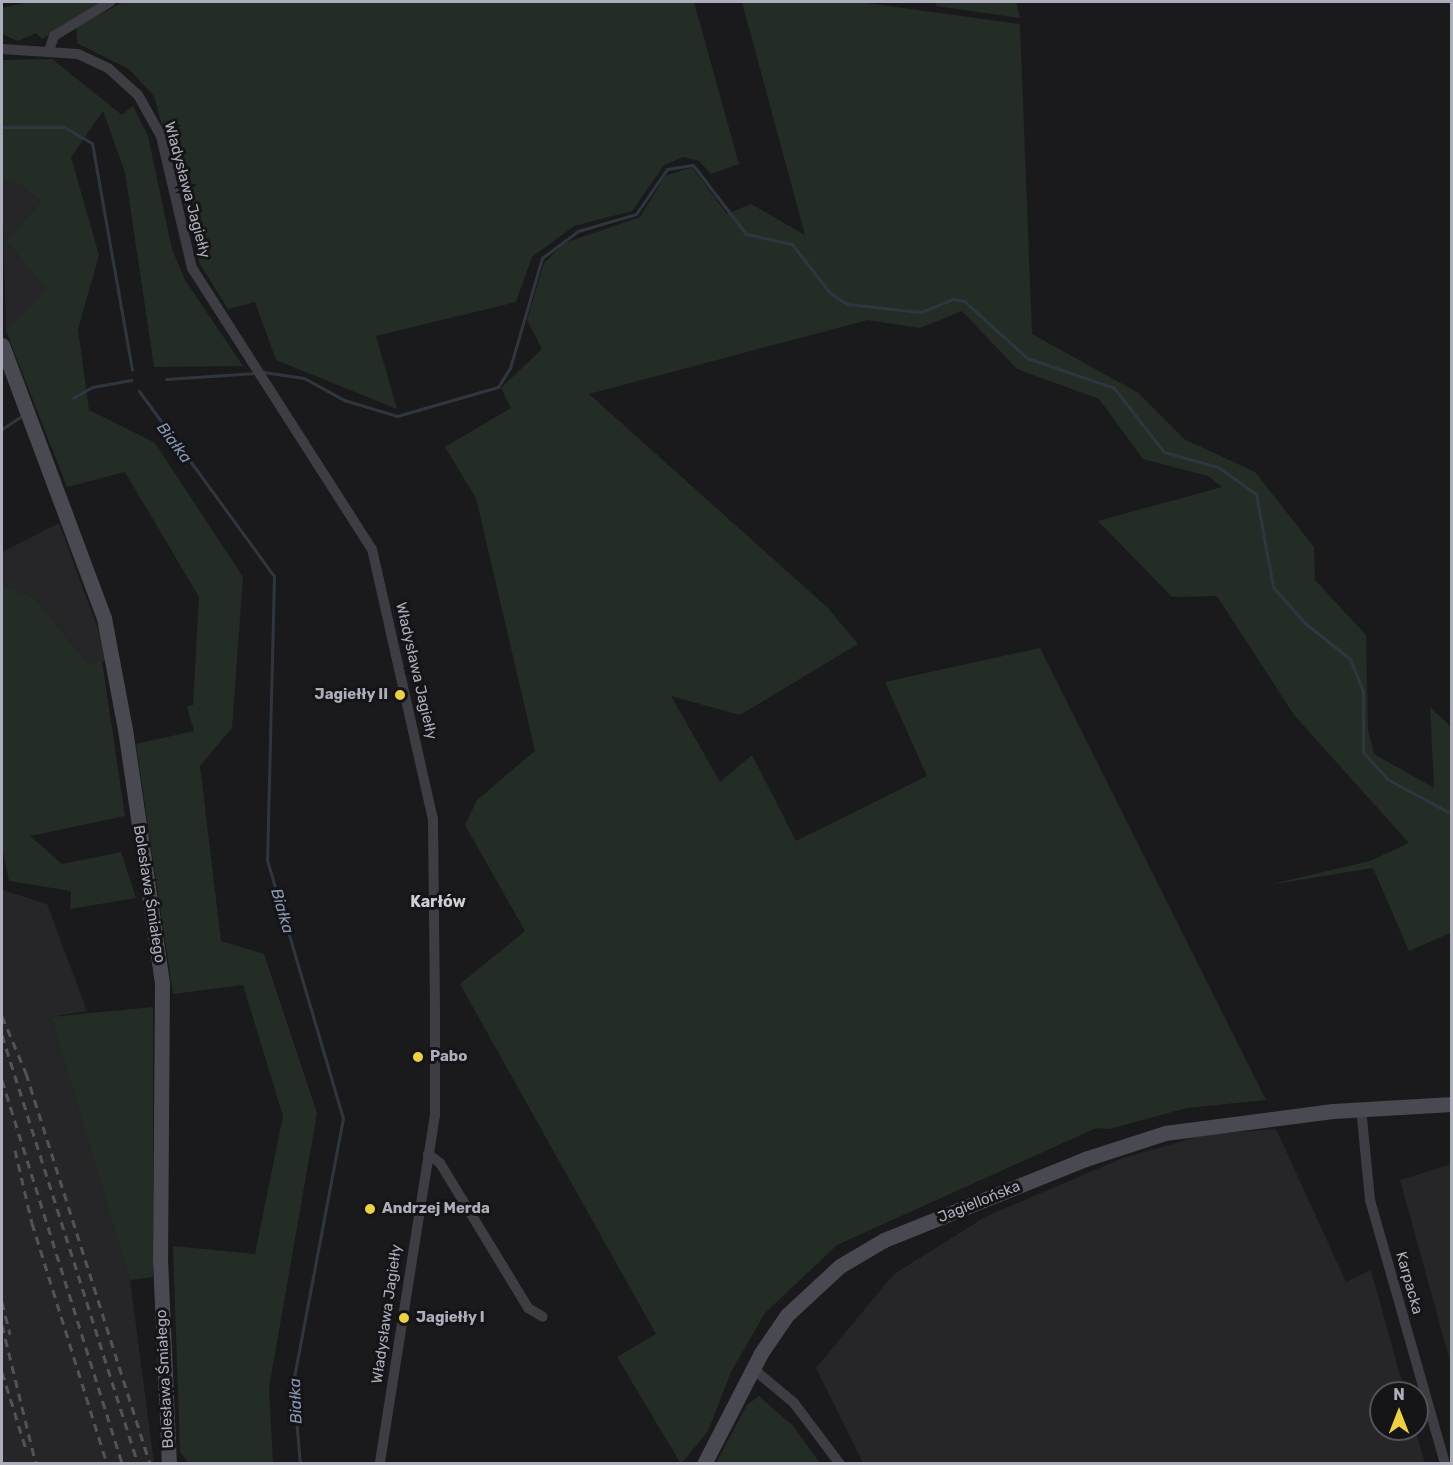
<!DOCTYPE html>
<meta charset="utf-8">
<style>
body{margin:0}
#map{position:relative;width:1453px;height:1465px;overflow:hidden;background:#1a1a1c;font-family:Rubik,sans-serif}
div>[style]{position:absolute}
.built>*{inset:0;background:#262629}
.green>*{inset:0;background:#242c26}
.stream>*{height:3px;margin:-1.5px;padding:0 1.5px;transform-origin:1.5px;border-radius:1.5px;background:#303640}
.street>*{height:10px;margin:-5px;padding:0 5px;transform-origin:5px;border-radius:5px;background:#3d3d43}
.secondary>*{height:15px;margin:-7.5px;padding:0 7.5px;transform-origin:7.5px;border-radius:7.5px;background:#494951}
.rail>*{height:3px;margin-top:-1.5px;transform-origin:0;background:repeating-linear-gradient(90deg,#52525a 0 8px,transparent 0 14px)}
.dots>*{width:16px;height:16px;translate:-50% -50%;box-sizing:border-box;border:3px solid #151517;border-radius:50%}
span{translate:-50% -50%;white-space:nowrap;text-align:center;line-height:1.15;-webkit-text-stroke:6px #151517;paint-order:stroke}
.street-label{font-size:15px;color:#adaebb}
.poi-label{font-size:15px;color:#adaebb;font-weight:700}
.right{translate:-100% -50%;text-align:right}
.left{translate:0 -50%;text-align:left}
.water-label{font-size:16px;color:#8696b4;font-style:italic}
.neighbourhood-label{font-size:16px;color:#ceced7;font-weight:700}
.frame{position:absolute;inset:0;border:3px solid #adaebb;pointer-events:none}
.north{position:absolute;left:1369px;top:1381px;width:60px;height:60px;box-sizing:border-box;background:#151517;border:2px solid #525259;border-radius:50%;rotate:0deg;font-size:16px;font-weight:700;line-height:24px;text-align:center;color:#adaebb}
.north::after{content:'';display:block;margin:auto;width:21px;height:27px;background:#ebd143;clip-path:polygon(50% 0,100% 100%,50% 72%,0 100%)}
</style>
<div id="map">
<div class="built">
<i style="clip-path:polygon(2px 180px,15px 181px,41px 201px,7px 242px,47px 290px,6px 331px)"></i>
<i style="clip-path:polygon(59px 523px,99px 632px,105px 661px,88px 664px,35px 598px,2px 585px,2px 552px)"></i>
<i style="clip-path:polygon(2px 890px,47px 904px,87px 1011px,51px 1017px,130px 1280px,154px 1463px,2px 1463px)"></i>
<i style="clip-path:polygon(1276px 1129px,1346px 1282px,1371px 1270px,1405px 1393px,1381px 1393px,1381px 1429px,1415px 1429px,1425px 1463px,863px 1463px,816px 1368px,894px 1274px,987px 1216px,1123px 1158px,1204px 1135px)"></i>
<i style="clip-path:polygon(1451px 1164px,1452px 1164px,1451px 1365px,1400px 1180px)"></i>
</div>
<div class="green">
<i style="clip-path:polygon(29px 2px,101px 2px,42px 39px,36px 33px,18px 41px,2px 34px,2px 8px)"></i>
<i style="clip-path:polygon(123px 2px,694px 2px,739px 164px,711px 174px,699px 161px,684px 157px,664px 165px,632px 211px,574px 226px,532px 257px,516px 302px,376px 336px,397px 409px,276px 360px,255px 302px,228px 309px,200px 264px,154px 96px,129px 69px,77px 43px,77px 27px)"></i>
<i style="clip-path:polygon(742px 2px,859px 2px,1020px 24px,1032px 334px,1137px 392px,1184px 439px,1255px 472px,1314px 547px,1315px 580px,1366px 635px,1368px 729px,1374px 754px,1434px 788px,1430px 707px,1451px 727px,1452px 932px,1409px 951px,1373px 868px,1268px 885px,1370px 861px,1409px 843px,1294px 715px,1217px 596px,1172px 597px,1098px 521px,1222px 487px,1208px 476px,1143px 459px,1099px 399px,1017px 369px,962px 311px,920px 328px,868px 320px,589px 394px,828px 608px,858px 644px,740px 715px,671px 696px,720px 782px,752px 755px,796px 841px,927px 776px,885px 682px,1040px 648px,1266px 1100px,1187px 1108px,1109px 1129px,1096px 1128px,837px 1245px,765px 1313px,731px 1372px,708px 1431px,681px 1464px,617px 1357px,656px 1334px,460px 984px,525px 931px,465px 825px,477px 800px,535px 751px,476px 498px,445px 447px,511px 408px,501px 388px,542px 349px,527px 320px,544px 263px,565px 243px,640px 217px,665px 176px,692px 167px,727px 214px,751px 204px,805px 235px)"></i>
<i style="clip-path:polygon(935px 2px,1016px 2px,1020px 18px,936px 6px)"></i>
<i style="clip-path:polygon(52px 59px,122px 115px,133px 106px,148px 136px,172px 249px,185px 280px,243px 366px,154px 367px,125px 172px,103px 111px,71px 157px,99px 255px,78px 329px,89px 410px,155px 443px,243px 577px,232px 728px,200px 766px,221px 941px,264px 954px,317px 1113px,269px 1388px,273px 1463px,189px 1463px,180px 1452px,173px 1246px,255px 1254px,283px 1116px,243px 985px,173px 994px,136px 744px,194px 731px,187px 707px,193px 705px,199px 597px,125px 472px,67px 487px,6px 331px,47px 290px,7px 242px,41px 201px,15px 181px,2px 180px,2px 60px)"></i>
<i style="clip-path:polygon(2px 585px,35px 598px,88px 664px,102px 661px,125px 816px,30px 836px,62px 864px,121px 852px,136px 898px,70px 909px,71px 891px,9px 881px,2px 847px)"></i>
<i style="clip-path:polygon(153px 1007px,153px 1277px,130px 1280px,51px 1017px)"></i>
<i style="clip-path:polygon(759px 1396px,793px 1426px,820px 1463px,716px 1463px,747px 1405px)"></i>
</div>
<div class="stream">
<i style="left:2px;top:127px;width:62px"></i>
<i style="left:64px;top:127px;width:32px;rotate:30deg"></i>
<i style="left:92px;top:143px;width:230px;rotate:80deg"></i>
<i style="left:263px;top:372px;width:41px;rotate:8.3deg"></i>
<i style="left:304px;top:378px;width:46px;rotate:28.8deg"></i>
<i style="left:344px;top:400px;width:55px;rotate:16.8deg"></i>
<i style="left:397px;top:416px;width:105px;rotate:-16deg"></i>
<i style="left:498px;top:387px;width:22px;rotate:-58deg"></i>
<i style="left:510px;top:368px;width:115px;rotate:-73.8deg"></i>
<i style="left:542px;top:258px;width:45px;rotate:-36.9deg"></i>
<i style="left:578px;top:231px;width:60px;rotate:-16.3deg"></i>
<i style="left:636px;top:214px;width:55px;rotate:-55.4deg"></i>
<i style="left:667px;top:169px;width:26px;rotate:-9deg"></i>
<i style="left:693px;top:165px;width:87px;rotate:52.5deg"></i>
<i style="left:746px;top:234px;width:47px;rotate:12.3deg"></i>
<i style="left:792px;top:244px;width:62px;rotate:52.2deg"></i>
<i style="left:830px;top:293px;width:20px;rotate:33deg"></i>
<i style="left:847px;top:304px;width:74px;rotate:6.2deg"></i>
<i style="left:921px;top:312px;width:35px;rotate:-22deg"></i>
<i style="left:953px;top:299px;width:11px;rotate:10deg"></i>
<i style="left:964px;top:301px;width:85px;rotate:42.1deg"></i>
<i style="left:1027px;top:358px;width:92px;rotate:19deg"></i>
<i style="left:1114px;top:388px;width:81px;rotate:52deg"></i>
<i style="left:1164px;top:452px;width:56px;rotate:15.5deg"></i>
<i style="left:1218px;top:467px;width:47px;rotate:35.4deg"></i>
<i style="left:1256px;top:494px;width:95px;rotate:79.6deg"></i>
<i style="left:1273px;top:587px;width:48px;rotate:48.4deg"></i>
<i style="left:1305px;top:623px;width:58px;rotate:38.7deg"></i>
<i style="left:1350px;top:659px;width:35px;rotate:68deg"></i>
<i style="left:1363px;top:691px;width:61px;rotate:90deg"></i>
<i style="left:1363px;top:752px;width:36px;rotate:48deg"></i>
<i style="left:1387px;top:779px;width:74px;rotate:28.3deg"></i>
<i style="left:166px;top:379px;width:91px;rotate:-3.8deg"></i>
<i style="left:139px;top:391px;width:229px;rotate:53.9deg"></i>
<i style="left:274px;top:576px;width:284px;rotate:91.4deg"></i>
<i style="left:267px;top:860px;width:269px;rotate:73.6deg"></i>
<i style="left:343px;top:1118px;width:270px;rotate:100.7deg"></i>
<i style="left:293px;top:1383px;width:81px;rotate:85.1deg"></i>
<i style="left:73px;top:398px;width:22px;rotate:-30deg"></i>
<i style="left:92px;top:387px;width:40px;rotate:-10deg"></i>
<i style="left:2px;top:429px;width:23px;rotate:-34deg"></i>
</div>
<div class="street">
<i style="left:50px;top:48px;width:13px;rotate:-72deg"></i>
<i style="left:54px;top:36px;width:66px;rotate:-31.3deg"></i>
<i style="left:2px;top:49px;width:76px;rotate:3.8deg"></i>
<i style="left:78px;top:54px;width:33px;rotate:25deg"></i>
<i style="left:108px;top:68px;width:40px;rotate:42deg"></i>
<i style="left:138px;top:95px;width:47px;rotate:60.7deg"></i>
<i style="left:161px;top:136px;width:136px;rotate:76.8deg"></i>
<i style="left:192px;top:268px;width:334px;rotate:57.4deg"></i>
<i style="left:372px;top:549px;width:277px;rotate:77.3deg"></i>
<i style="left:433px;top:819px;width:188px;rotate:89.4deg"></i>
<i style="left:435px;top:1007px;width:108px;rotate:90deg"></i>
<i style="left:435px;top:1115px;width:353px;rotate:99deg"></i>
<i style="left:1361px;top:1108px;width:92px;rotate:84.4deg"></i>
<i style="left:1370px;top:1200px;width:274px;rotate:74.1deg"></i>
<i style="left:428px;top:1154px;width:15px;rotate:37deg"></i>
<i style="left:440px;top:1163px;width:170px;rotate:58.7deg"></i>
<i style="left:528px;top:1308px;width:17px;rotate:31deg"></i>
<i style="left:752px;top:1368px;width:55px;rotate:39.8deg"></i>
<i style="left:794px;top:1403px;width:76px;rotate:53deg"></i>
</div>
<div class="secondary">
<i style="left:2px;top:345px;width:291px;rotate:69.5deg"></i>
<i style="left:104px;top:618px;width:113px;rotate:79.3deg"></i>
<i style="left:125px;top:729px;width:257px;rotate:81.7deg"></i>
<i style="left:162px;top:983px;width:276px;rotate:90.4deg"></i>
<i style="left:160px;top:1259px;width:205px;rotate:87.5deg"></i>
<i style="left:704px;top:1464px;width:125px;rotate:-62.8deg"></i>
<i style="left:761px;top:1353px;width:46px;rotate:-55.6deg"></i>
<i style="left:787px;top:1315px;width:72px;rotate:-42.8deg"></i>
<i style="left:840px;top:1266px;width:51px;rotate:-30.6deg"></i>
<i style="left:884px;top:1240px;width:217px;rotate:-21.9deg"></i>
<i style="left:1085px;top:1159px;width:84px;rotate:-18deg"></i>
<i style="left:1165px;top:1133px;width:169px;rotate:-7.5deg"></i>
<i style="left:1333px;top:1111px;width:119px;rotate:-3.4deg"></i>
</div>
<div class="rail">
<i style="left:2px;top:1016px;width:62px;rotate:67.2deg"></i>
<i style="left:26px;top:1073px;width:410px;rotate:72.4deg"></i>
<i style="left:2px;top:1035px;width:450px;rotate:72.4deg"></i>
<i style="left:2px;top:1080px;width:402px;rotate:72.6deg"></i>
<i style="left:15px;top:1150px;width:75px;rotate:76.9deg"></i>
<i style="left:32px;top:1223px;width:252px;rotate:72.7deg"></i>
<i style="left:2px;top:1302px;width:33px;rotate:76deg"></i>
<i style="left:2px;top:1325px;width:143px;rotate:76.3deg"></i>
<i style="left:2px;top:1372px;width:81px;rotate:72.7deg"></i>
</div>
<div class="dots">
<i style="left:400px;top:695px;background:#ebd143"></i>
<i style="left:418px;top:1057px;background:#ebd143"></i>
<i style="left:370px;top:1209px;background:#ebd143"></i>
<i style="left:404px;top:1318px;background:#ebd143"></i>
</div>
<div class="street-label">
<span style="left:187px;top:190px;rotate:75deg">Władysława Jagiełły</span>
<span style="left:416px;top:671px;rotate:77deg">Władysława Jagiełły</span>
<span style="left:149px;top:894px;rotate:81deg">Bolesława Śmiałego</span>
<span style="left:979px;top:1202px;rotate:-22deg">Jagiellońska</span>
<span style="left:1409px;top:1283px;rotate:74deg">Karpacka</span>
<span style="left:387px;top:1314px;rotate:-82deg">Władysława Jagiełły</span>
<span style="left:165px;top:1379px;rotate:-93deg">Bolesława Śmiałego</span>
</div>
<div class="poi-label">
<span class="right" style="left:388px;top:695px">Jagiełły II</span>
<span class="left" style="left:430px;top:1057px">Pabo</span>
<span class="left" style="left:382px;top:1209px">Andrzej Merda</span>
<span class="left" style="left:416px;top:1318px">Jagiełły I</span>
</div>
<div class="water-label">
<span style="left:174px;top:443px;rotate:53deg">Białka</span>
<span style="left:282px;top:911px;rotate:74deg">Białka</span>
<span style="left:296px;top:1401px;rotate:-92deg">Białka</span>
</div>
<div class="neighbourhood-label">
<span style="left:438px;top:902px">Karłów</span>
</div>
<div class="frame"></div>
<div class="north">N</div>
</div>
